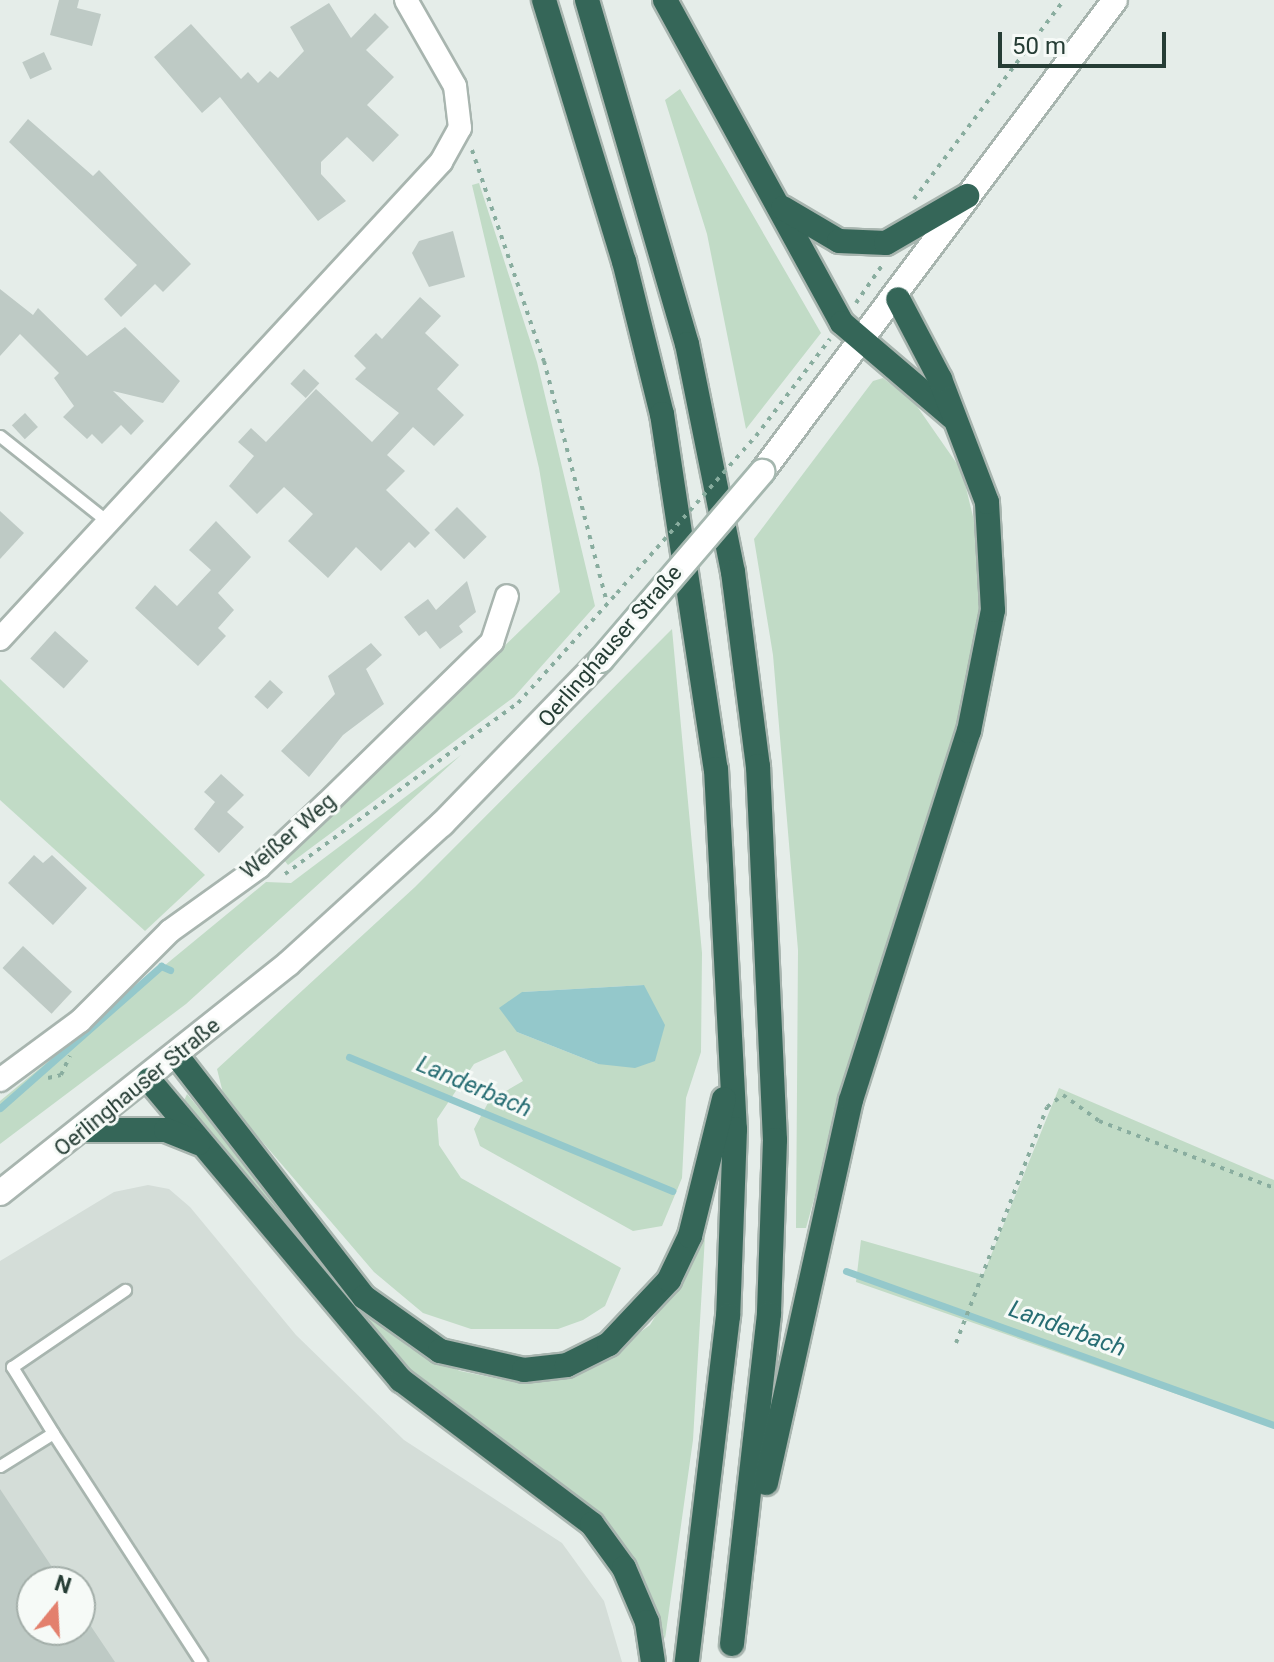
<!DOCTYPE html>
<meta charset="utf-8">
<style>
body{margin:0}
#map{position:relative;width:1274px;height:1662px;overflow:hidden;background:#e5ede9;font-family:Roboto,sans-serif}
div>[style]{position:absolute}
.built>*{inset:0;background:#d4ddd8}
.green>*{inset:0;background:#c1dbc6}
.water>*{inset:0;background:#94c8cb}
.stream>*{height:7px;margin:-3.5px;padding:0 3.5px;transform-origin:3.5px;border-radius:3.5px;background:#94c8cb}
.building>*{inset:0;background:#becac5;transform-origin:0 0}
.path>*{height:4px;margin-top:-2px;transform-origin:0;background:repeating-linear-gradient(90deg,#89ad9f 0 4px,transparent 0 10px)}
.roads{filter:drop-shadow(2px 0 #a8b5af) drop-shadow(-2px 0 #a8b5af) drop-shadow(0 2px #a8b5af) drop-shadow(0 -2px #a8b5af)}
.service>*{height:11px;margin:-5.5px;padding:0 5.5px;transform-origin:5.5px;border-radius:5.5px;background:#fff}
.minor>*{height:22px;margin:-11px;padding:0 11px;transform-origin:11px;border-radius:11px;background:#fff}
.secondary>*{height:24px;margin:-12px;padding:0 12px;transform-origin:12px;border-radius:12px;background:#fff}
.motorway>*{height:24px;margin:-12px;padding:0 12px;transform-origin:12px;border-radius:12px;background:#356658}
.path-bridge>*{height:4px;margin-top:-2px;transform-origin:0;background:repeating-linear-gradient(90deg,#89ad9f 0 4px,transparent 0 10px)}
.bridges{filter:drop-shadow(2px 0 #a5b7af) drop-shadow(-2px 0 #a5b7af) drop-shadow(0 2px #a5b7af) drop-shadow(0 -2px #a5b7af)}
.secondary-bridge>*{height:24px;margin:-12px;padding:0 12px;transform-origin:12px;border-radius:12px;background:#fff}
span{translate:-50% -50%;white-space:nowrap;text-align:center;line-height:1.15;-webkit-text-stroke:6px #f6faf7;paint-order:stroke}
.street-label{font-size:22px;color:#263d35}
.water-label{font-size:24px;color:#276d73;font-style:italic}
.north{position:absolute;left:16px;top:1566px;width:80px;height:80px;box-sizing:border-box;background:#f6faf7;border:2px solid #a3aea9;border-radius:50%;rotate:18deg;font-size:22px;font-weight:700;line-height:32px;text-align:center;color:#263d35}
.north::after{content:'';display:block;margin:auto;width:28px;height:36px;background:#e3806d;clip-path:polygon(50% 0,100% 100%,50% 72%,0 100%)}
.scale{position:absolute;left:998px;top:32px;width:168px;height:36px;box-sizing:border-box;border:4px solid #263d35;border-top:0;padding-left:10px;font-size:24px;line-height:28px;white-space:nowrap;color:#263d35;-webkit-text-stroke:6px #f6faf7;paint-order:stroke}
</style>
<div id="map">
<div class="built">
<i style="clip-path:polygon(evenodd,148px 1185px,169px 1189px,190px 1207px,296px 1335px,404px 1440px,562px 1543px,604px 1601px,622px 1662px,0 1662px,0 1261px,114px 1192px,148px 1185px,32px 1582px,80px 1582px,80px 1630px,32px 1630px,32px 1582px)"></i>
</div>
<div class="green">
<i style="clip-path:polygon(680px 89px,821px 333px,746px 429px,707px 234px,665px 100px)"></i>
<i style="clip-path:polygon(479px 183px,537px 362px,595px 606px,514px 697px,288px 865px,284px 860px,560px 592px,539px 468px,472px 185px)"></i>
<i style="clip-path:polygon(883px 378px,914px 402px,962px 471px,981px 550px,979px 614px,957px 734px,872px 990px,806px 1228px,796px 1228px,798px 950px,773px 655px,754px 539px,873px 381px)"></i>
<i style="clip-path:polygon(evenodd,672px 629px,702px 953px,701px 1052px,686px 1098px,682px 1178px,662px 1226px,633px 1231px,480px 1146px,474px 1129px,489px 1101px,523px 1081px,505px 1050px,474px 1064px,437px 1119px,439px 1145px,461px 1178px,621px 1268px,605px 1306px,583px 1320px,558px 1329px,471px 1329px,423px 1313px,374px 1272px,224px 1097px,217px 1069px,415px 887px,672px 629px,644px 985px,598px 1064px,517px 1032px,522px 992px,644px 985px)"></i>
<i style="clip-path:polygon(0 679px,205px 875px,145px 931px,0 800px)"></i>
<i style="clip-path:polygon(461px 755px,186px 1004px,0 1144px,0 1101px,266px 882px,291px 883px)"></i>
<i style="clip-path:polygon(1059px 1088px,1274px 1180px,1274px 1428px,856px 1282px,861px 1240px,983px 1275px)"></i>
<i style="clip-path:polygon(187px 1094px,369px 1315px,410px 1348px,460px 1371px,504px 1380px,553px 1376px,605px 1358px,650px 1325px,705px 1236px,693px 1440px,665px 1639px,641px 1573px,606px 1522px,411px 1372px,183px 1103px)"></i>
</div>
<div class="water">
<i style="clip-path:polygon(644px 985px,665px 1025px,655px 1061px,635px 1068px,598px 1064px,517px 1032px,499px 1008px,522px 992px)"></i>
</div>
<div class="stream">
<i style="left:349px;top:1057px;width:350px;rotate:22.5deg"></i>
<i style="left:0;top:1108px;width:215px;rotate:-41.4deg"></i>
<i style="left:161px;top:966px;width:10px;rotate:24deg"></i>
<i style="left:846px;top:1271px;width:455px;rotate:19.8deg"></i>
</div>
<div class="building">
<i style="clip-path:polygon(59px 0,79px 0,77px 8px,101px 14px,92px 46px,50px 35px)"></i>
<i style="clip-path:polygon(329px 3px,351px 38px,375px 13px,389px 27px,366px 50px,394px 77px,367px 105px,399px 135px,373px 162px,347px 137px,321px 162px,321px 174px,346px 201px,318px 221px,220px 97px,202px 113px,154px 57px,191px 24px,241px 79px,248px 72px,258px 83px,270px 71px,278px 78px,304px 51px,290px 27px)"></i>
<i style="left:44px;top:52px;width:19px;height:24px;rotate:65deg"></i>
<i style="clip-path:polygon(28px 119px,93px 176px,99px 170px,191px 264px,163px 292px,155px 284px,121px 317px,104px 299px,137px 265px,9px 142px)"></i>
<i style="clip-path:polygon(453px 231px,465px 277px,429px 287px,412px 253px,419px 241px)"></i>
<i style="clip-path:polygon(0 289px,33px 315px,38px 308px,87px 356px,125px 327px,180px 381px,163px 403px,113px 391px,144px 421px,131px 435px,121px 425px,102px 444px,92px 434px,87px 439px,63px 417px,74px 406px,54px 378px,59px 373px,20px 334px,0 356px)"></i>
<i style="clip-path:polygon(420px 297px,441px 316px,425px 333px,459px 365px,437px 389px,464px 415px,434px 446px,413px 427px,387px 455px,405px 471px,386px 490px,430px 533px,415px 548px,409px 542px,381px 571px,356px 547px,328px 578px,288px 541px,313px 514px,284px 487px,257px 514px,229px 486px,254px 456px,238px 442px,251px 428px,266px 442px,316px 389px,372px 442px,399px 413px,355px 379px,366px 368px,354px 356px,376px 333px,382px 339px)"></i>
<i style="left:304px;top:369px;width:21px;height:20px;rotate:43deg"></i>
<i style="left:25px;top:413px;width:19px;height:18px;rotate:47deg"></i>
<i style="left:457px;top:507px;width:42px;height:32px;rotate:45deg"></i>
<i style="clip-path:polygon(0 511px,24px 533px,0 559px)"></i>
<i style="clip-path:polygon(216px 521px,251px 557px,218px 593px,234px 610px,218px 628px,226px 636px,198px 666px,135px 608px,155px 585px,177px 606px,211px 570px,189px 550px)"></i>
<i style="clip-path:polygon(467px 581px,476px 612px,459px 626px,463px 632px,440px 649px,426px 631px,419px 636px,404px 617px,428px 599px,436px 610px)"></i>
<i style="left:55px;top:631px;width:45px;height:37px;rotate:42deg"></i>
<i style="clip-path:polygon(371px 643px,382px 655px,366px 669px,384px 704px,343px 735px,309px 777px,281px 751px,335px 694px,328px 676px)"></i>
<i style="left:270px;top:680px;width:18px;height:23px;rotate:43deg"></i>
<i style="clip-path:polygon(221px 774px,244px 795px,227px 812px,244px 827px,219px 853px,194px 829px,215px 802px,204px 792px)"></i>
<i style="clip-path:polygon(34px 855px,43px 863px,52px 855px,87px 888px,53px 925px,8px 883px)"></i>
<i style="left:23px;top:946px;width:67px;height:30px;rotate:43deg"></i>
<i style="clip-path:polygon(0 1489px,62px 1582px,32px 1582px,32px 1630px,80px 1630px,80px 1610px,115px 1662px,0 1662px)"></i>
</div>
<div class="path">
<i style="left:472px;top:150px;width:223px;rotate:71.2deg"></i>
<i style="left:544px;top:361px;width:250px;rotate:75.4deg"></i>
<i style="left:914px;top:199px;width:249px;rotate:-53deg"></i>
<i style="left:856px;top:303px;width:47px;rotate:-55.3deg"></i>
<i style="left:756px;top:436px;width:122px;rotate:-52.7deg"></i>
<i style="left:285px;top:874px;width:289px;rotate:-36.3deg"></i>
<i style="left:518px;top:703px;width:148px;rotate:-48deg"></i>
<i style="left:48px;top:1078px;width:13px;rotate:-13deg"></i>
<i style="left:61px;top:1075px;width:21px;rotate:-65deg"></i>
<i style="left:956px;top:1343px;width:253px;rotate:-68.9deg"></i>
<i style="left:1047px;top:1107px;width:20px;rotate:-37deg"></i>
<i style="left:1063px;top:1095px;width:44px;rotate:35.8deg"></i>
<i style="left:1099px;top:1121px;width:187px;rotate:20.9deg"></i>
</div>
<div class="roads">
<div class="service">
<i style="left:0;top:436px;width:138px;rotate:38.5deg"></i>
<i style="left:53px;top:1433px;width:78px;rotate:-121.8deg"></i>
<i style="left:12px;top:1367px;width:137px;rotate:-34.3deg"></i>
<i style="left:0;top:1466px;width:62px;rotate:-31.9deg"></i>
<i style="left:53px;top:1433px;width:273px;rotate:57.1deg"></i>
</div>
<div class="minor">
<i style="left:0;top:639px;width:650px;rotate:-47.25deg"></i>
<i style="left:441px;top:162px;width:39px;rotate:-61deg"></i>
<i style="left:460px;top:128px;width:42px;rotate:-96.8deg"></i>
<i style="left:455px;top:86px;width:99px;rotate:-119.7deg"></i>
<i style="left:0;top:1080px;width:99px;rotate:-36.4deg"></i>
<i style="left:80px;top:1021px;width:127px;rotate:-45deg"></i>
<i style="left:170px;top:931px;width:110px;rotate:-35.7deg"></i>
<i style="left:259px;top:867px;width:93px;rotate:-43.3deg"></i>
<i style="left:327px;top:803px;width:231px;rotate:-44.3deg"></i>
<i style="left:492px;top:642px;width:48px;rotate:-71.9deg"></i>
</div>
<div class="secondary">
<i style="left:762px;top:472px;width:589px;rotate:-53.21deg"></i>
<i style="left:0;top:1193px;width:369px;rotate:-38.5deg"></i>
<i style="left:289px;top:963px;width:207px;rotate:-42.3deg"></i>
<i style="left:442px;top:824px;width:228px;rotate:-45.9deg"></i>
</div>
<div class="motorway">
<i style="left:544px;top:0;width:273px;rotate:73deg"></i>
<i style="left:624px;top:261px;width:158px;rotate:76.1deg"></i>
<i style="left:662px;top:414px;width:359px;rotate:81.4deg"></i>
<i style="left:716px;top:769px;width:361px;rotate:87deg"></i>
<i style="left:735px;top:1129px;width:187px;rotate:92.1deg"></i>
<i style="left:728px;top:1316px;width:348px;rotate:96.8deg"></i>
<i style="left:587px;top:0;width:358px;rotate:73.8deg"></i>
<i style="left:687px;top:344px;width:233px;rotate:78.6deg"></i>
<i style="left:733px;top:572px;width:196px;rotate:82.7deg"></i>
<i style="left:758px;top:766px;width:374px;rotate:87.4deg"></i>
<i style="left:775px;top:1140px;width:174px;rotate:92deg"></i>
<i style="left:769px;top:1314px;width:332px;rotate:96.4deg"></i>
<i style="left:665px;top:0;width:368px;rotate:61.3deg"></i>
<i style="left:842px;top:323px;width:145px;rotate:40.5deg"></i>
<i style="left:783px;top:208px;width:65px;rotate:30.5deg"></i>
<i style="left:839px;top:241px;width:47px;rotate:2.4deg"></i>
<i style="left:886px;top:243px;width:94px;rotate:-30.1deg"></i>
<i style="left:177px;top:1056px;width:305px;rotate:52.2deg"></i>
<i style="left:364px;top:1297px;width:93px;rotate:35.4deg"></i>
<i style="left:440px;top:1351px;width:86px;rotate:12.7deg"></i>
<i style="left:524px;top:1370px;width:43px;rotate:-6.6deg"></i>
<i style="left:567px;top:1365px;width:47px;rotate:-26.6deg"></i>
<i style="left:609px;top:1344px;width:88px;rotate:-46.8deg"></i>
<i style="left:669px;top:1280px;width:49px;rotate:-64.5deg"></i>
<i style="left:690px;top:1236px;width:141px;rotate:-76.1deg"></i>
<i style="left:149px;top:1080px;width:392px;rotate:50deg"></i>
<i style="left:401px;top:1380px;width:239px;rotate:37deg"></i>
<i style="left:592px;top:1524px;width:54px;rotate:54deg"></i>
<i style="left:624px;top:1568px;width:59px;rotate:66.9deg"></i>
<i style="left:647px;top:1622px;width:40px;rotate:81.5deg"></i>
<i style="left:87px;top:1130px;width:79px"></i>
<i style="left:166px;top:1130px;width:35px;rotate:22deg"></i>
<i style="left:766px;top:1483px;width:392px;rotate:-77.5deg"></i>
<i style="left:851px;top:1100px;width:387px;rotate:-72.3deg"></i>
<i style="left:969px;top:731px;width:123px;rotate:-78.8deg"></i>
<i style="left:993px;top:610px;width:108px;rotate:-93.2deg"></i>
<i style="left:987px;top:502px;width:132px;rotate:-110.9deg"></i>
<i style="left:940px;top:379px;width:90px;rotate:-117.7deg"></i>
</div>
</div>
<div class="path-bridge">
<i style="left:617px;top:593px;width:210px;rotate:-48.5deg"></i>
</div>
<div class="bridges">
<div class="secondary-bridge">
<i style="left:601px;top:660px;width:248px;rotate:-49.4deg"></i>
</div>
</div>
<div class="street-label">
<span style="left:610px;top:646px;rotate:-49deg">Oerlinghauser Straße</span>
<span style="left:288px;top:836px;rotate:-41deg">Weißer Weg</span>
<span style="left:137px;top:1087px;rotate:-39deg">Oerlinghauser Straße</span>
</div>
<div class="water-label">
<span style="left:474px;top:1087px;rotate:23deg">Landerbach</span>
<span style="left:1067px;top:1329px;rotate:20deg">Landerbach</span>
</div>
<div class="north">N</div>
<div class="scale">50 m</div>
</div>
